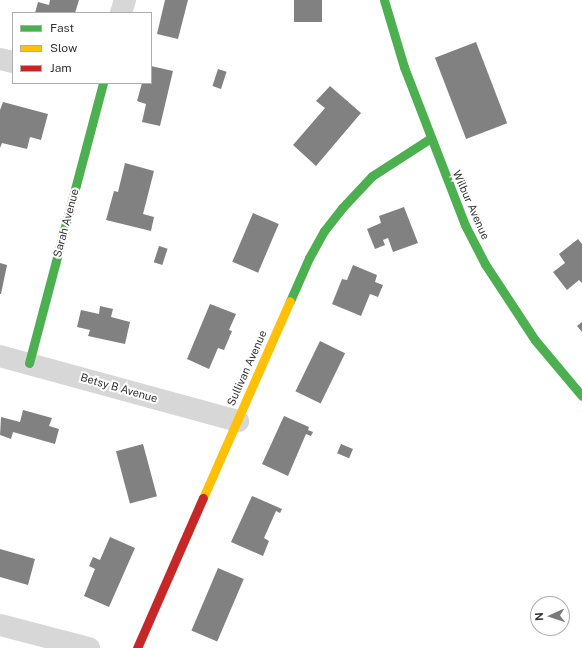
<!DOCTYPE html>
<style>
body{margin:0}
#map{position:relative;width:582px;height:648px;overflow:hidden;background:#fff;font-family:"Public Sans",sans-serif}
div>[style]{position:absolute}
.building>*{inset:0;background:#818181;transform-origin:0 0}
.street>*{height:22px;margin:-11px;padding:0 11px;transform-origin:11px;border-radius:11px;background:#d7d7d7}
.fast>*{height:9px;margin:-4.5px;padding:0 4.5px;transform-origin:4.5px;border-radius:4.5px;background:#4caf50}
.slow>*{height:9px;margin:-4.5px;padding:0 4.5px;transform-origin:4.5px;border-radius:4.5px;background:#ffc107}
.jam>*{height:9px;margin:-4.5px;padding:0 4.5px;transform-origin:4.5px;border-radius:4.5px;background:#c62828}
span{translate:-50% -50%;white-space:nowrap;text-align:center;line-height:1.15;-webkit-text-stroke:4px #fff;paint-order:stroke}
.street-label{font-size:11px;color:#333}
.legend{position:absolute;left:12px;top:12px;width:140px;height:72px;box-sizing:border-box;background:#fff;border:1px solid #adadad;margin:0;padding:5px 7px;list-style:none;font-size:12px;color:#333}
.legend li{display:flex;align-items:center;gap:8px;height:20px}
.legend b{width:20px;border:1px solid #adadad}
.north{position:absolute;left:530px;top:596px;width:40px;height:40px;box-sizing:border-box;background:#fff;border:1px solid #adadad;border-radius:50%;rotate:267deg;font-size:11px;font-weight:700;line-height:16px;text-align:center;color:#333}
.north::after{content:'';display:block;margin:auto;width:14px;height:18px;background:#7a7a7a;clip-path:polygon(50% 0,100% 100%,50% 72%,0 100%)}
</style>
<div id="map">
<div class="building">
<i style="clip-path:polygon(50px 0,79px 0,75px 13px,35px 13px,38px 2px,49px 5px)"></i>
<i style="clip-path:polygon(165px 0,188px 0,178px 39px,157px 34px)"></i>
<i style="left:294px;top:0;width:28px;height:22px"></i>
<i style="left:476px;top:42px;width:87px;height:44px;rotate:69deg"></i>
<i style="clip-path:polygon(151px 66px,173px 71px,160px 126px,142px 122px,146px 104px,137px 101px,142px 83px,151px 83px)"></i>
<i style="left:218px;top:69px;width:9px;height:18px;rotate:18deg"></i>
<i style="clip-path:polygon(330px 86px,361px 113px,316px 166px,293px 145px,325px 108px,316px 101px)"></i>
<i style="clip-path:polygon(3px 102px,48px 114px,41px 140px,30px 137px,27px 149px,2px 143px,0 148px,0 110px)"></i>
<i style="clip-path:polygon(125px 163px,154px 171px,143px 214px,154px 217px,151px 231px,106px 220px,114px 191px,118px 192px)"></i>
<i style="clip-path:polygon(404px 207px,418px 243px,393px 252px,388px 238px,383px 240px,385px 245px,375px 249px,367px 229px,381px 223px,379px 216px)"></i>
<i style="left:253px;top:213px;width:28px;height:53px;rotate:23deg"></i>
<i style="clip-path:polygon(578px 239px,582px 244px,582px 283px,579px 280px,567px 290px,553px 272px,565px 263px,559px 254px)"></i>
<i style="left:159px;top:246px;width:9px;height:17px;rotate:18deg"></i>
<i style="clip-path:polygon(0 263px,7px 265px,1px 294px,0 294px)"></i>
<i style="clip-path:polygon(353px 265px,377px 275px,375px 282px,383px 285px,378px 297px,370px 294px,361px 316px,332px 304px,342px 279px,347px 280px)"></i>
<i style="clip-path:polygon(210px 304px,236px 314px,229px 330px,232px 331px,224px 350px,218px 348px,209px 369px,187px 359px)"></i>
<i style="clip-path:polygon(100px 306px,113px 309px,111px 317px,130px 322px,125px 344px,88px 336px,90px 330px,77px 327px,81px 310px,99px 314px)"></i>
<i style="clip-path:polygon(582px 322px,582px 332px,577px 326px)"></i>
<i style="left:320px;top:341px;width:28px;height:56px;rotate:26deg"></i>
<i style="clip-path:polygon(23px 410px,52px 418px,49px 426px,59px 429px,55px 444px,13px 432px,11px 439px,0 435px,1px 417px,20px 422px)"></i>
<i style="clip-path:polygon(284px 416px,309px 427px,308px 430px,313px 432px,311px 436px,306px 434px,288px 476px,262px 464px)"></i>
<i style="left:143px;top:444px;width:54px;height:28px;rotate:75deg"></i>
<i style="left:341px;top:444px;width:13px;height:10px;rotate:23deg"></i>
<i style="clip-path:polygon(252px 496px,282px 509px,280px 513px,276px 511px,264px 538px,269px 541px,263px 556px,231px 542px)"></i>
<i style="clip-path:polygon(110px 537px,135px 548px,109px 607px,84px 596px,95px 569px,89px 566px,93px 557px,100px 560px)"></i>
<i style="clip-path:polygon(0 549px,35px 559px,28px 585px,0 577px)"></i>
<i style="left:218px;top:568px;width:28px;height:68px;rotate:23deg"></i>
</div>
<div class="street">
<i style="left:121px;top:13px;width:14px;rotate:-73deg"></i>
<i style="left:0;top:59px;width:13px;rotate:13deg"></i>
<i style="left:0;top:356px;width:247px;rotate:15.3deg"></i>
<i style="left:0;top:625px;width:92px;rotate:14.5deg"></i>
</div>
<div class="fast">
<i style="left:384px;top:0;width:70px;rotate:73.4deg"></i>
<i style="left:404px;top:67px;width:169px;rotate:68.9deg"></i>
<i style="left:465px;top:225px;width:44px;rotate:62.9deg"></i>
<i style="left:485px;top:264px;width:91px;rotate:56.7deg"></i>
<i style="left:535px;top:340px;width:73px;rotate:50deg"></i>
<i style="left:290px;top:301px;width:47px;rotate:-66.2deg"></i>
<i style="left:309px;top:258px;width:31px;rotate:-61deg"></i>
<i style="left:324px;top:231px;width:29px;rotate:-52deg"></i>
<i style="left:342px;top:208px;width:44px;rotate:-46.8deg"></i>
<i style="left:372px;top:176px;width:70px;rotate:-32.8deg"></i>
<i style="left:29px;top:363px;width:290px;rotate:-75.2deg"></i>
</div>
<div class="slow">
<i style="left:203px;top:498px;width:215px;rotate:-66.2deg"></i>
</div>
<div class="jam">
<i style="left:137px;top:648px;width:164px;rotate:-66.3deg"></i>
</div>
<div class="street-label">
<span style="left:471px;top:205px;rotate:66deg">Wilbur Avenue</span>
<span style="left:66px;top:223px;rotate:-75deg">Sarah Avenue</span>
<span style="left:247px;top:368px;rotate:-66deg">Sullivan Avenue</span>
<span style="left:119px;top:388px;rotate:16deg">Betsy B Avenue</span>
</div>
<ul class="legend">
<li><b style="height:5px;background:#4caf50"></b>Fast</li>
<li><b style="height:5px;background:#ffc107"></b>Slow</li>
<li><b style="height:5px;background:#c62828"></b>Jam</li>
</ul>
<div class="north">N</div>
</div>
